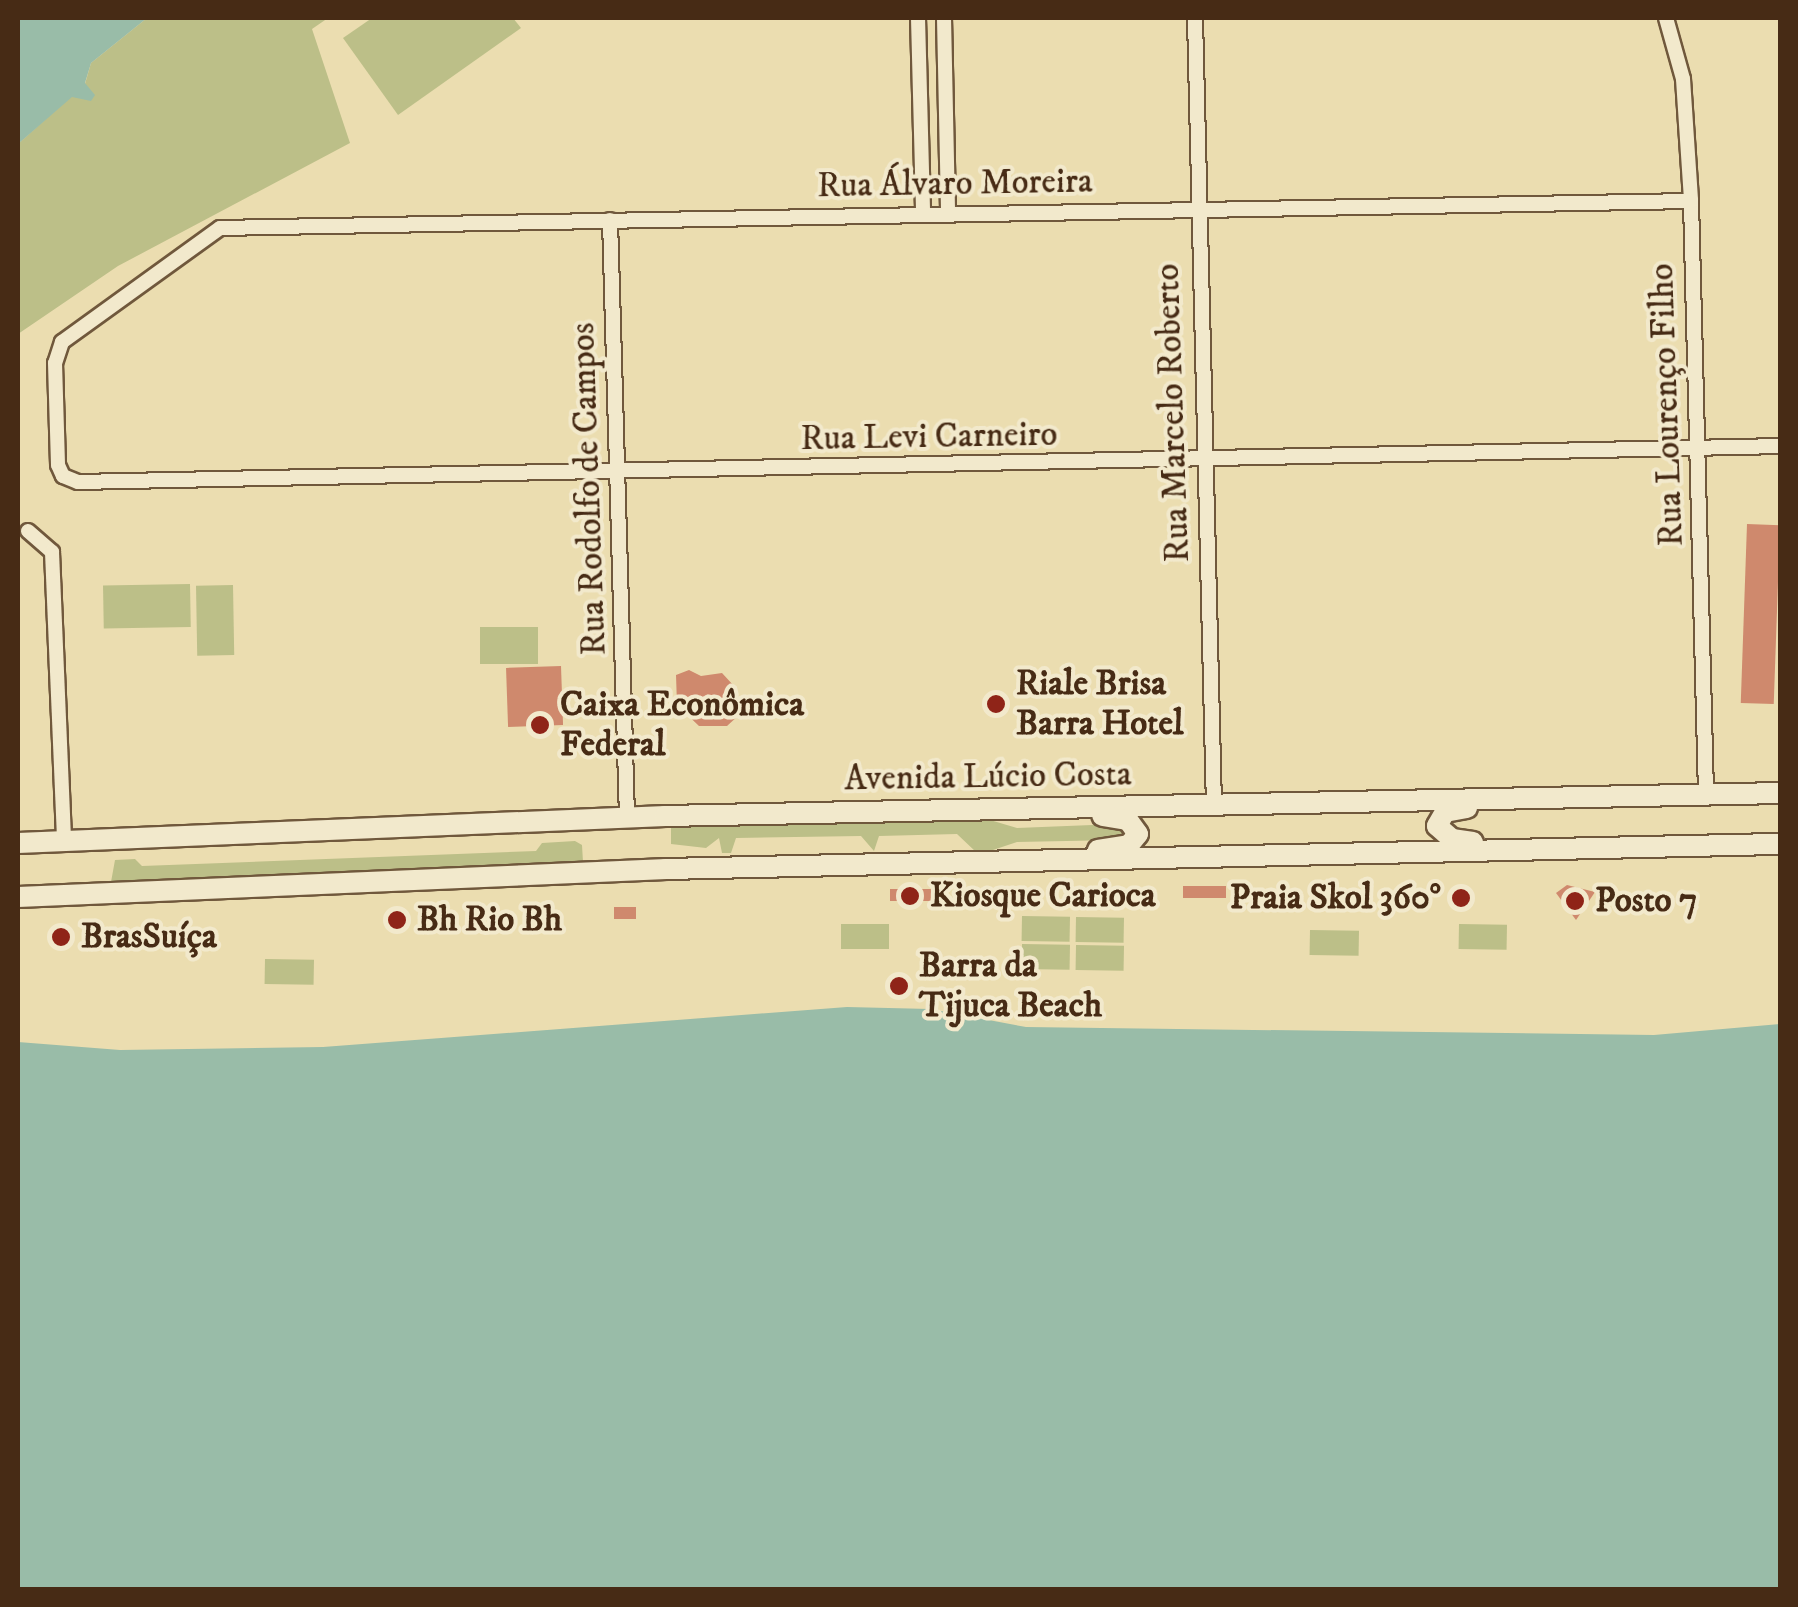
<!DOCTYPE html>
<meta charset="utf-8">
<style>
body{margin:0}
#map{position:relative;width:1798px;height:1607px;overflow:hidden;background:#ebddb0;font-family:"IM FELL DW Pica",serif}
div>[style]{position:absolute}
.green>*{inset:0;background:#bcbf88;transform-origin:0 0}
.water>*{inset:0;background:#99bca8}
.building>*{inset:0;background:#cf896d;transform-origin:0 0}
.roads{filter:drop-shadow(2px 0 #70583c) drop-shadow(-2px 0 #70583c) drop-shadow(0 2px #70583c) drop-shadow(0 -2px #70583c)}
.minor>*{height:14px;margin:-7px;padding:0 7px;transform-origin:7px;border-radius:7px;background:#f2e9cc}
.secondary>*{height:20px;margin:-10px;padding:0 10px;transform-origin:10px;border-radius:10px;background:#f2e9cc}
.dots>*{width:28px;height:28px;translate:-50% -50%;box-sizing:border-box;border:5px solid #f2e9cc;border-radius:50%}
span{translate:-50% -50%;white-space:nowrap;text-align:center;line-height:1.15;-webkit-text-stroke:8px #f2e9cc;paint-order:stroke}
.street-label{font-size:35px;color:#472b15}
.poi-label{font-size:35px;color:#472b15;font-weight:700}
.left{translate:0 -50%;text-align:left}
.right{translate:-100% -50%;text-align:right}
.frame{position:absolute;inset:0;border:20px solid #472b15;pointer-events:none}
</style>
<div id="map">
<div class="green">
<i style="clip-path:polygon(147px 18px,328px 18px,312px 29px,350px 143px,118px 266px,18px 334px,18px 144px,85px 84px,91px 63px)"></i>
<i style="clip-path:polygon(372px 18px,513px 18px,521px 28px,398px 115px,343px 38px)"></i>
<i style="left:190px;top:584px;width:43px;height:87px;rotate:89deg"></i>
<i style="left:233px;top:585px;width:70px;height:37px;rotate:89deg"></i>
<i style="left:480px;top:627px;width:58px;height:37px"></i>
<i style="clip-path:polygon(990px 820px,1017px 828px,1117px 824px,1123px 834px,1116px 840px,1017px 842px,990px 851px,976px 852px,957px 834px,879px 836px,874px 851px,861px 836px,736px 838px,731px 853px,722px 853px,719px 838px,706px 848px,671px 844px,671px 827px)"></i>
<i style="clip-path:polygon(575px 841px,582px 845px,583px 862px,111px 882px,115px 860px,135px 859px,142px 866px,536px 851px,542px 843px)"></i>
<i style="left:1022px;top:916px;width:48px;height:25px;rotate:1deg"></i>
<i style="left:1076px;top:917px;width:48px;height:25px;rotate:1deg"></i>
<i style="left:841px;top:924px;width:48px;height:25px"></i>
<i style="left:1459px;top:924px;width:48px;height:25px;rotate:1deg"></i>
<i style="left:1310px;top:930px;width:49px;height:25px;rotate:1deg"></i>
<i style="left:1022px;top:944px;width:48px;height:25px;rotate:1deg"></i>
<i style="left:1076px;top:945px;width:48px;height:25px;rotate:1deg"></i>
<i style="left:265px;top:959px;width:49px;height:25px;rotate:1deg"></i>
</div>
<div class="water">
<i style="clip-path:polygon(18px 18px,147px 18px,91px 63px,85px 83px,95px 95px,91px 101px,72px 97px,18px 144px)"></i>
<i style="clip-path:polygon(847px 1007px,930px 1009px,1026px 1027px,1654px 1035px,1780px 1024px,1780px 1589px,18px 1589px,18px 1042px,120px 1050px,323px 1047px)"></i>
</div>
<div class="building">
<i style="left:1747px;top:524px;width:33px;height:179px;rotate:2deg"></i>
<i style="left:561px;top:666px;width:59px;height:55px;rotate:88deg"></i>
<i style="clip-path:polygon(689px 670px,701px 676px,722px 673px,734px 686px,739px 715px,727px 726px,699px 726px,677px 705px,676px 675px)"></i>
<i style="clip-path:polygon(1567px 885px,1595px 892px,1576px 920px,1556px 893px)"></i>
<i style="left:1183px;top:886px;width:43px;height:12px"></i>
<i style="left:931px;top:889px;width:12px;height:41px;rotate:90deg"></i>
<i style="left:614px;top:907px;width:22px;height:12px"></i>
<i style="left:50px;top:931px;width:22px;height:12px"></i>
</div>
<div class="roads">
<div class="minor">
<i style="left:918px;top:18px;width:196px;rotate:88.5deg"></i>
<i style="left:944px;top:18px;width:195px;rotate:88.8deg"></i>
<i style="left:1195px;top:18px;width:788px;rotate:88.62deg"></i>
<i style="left:1666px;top:18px;width:63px;rotate:74.4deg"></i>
<i style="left:1683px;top:79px;width:122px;rotate:86.2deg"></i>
<i style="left:1691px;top:201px;width:593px;rotate:88.55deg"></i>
<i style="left:1691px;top:201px;width:1471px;rotate:178.95deg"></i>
<i style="left:220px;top:228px;width:195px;rotate:144.2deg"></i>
<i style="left:62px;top:342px;width:22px;rotate:108deg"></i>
<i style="left:55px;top:363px;width:102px;rotate:88.3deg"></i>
<i style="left:58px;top:465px;width:12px;rotate:66deg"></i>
<i style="left:63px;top:476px;width:16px;rotate:22deg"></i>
<i style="left:78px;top:482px;width:1702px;rotate:-1.21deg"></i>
<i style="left:610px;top:220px;width:597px;rotate:88.37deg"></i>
<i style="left:28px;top:531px;width:32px;rotate:41deg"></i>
<i style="left:52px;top:552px;width:289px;rotate:87.6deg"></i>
</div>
<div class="secondary">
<i style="left:1467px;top:808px;width:22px;rotate:170deg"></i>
<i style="left:1445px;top:812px;width:16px;rotate:120deg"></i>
<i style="left:1437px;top:826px;width:20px;rotate:41deg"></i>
<i style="left:1452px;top:839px;width:21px;rotate:8deg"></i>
<i style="left:18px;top:843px;width:648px;rotate:-2.39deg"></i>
<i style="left:665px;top:816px;width:1115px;rotate:-1.18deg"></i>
<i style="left:1098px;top:850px;width:31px;rotate:-9deg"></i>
<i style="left:1129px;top:845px;width:14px;rotate:-51deg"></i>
<i style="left:1138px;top:834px;width:17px;rotate:-126deg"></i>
<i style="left:1128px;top:820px;width:26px;rotate:-171deg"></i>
<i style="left:18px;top:897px;width:649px;rotate:-2.47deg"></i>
<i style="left:666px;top:869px;width:1114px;rotate:-1.29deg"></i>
</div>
</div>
<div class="dots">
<i style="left:996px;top:704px;background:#8f2418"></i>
<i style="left:540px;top:725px;background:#8f2418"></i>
<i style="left:910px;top:896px;background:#8f2418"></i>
<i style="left:1461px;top:898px;background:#8f2418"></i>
<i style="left:1575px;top:901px;background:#8f2418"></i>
<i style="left:397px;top:920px;background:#8f2418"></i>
<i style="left:61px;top:937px;background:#8f2418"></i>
<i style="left:899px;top:986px;background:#8f2418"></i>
</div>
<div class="street-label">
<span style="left:955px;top:184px;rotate:-1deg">Rua Álvaro Moreira</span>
<span style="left:1667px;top:405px;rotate:-92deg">Rua Lourenço Filho</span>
<span style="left:1173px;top:413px;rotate:-92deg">Rua Marcelo Roberto</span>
<span style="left:929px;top:437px;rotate:-1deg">Rua Levi Carneiro</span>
<span style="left:589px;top:489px;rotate:-92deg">Rua Rodolfo de Campos</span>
<span style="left:988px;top:777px;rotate:-1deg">Avenida Lúcio Costa</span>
</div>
<div class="poi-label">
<span class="left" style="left:1016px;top:704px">Riale Brisa<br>Barra Hotel</span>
<span class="left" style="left:560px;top:725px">Caixa Econômica<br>Federal</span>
<span class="left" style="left:930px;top:896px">Kiosque Carioca</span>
<span class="right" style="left:1441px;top:898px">Praia Skol 360°</span>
<span class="left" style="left:1595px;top:901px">Posto 7</span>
<span class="left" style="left:417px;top:920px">Bh Rio Bh</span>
<span class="left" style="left:81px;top:937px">BrasSuíça</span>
<span class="left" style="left:919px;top:986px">Barra da<br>Tijuca Beach</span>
</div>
<div class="frame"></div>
</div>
